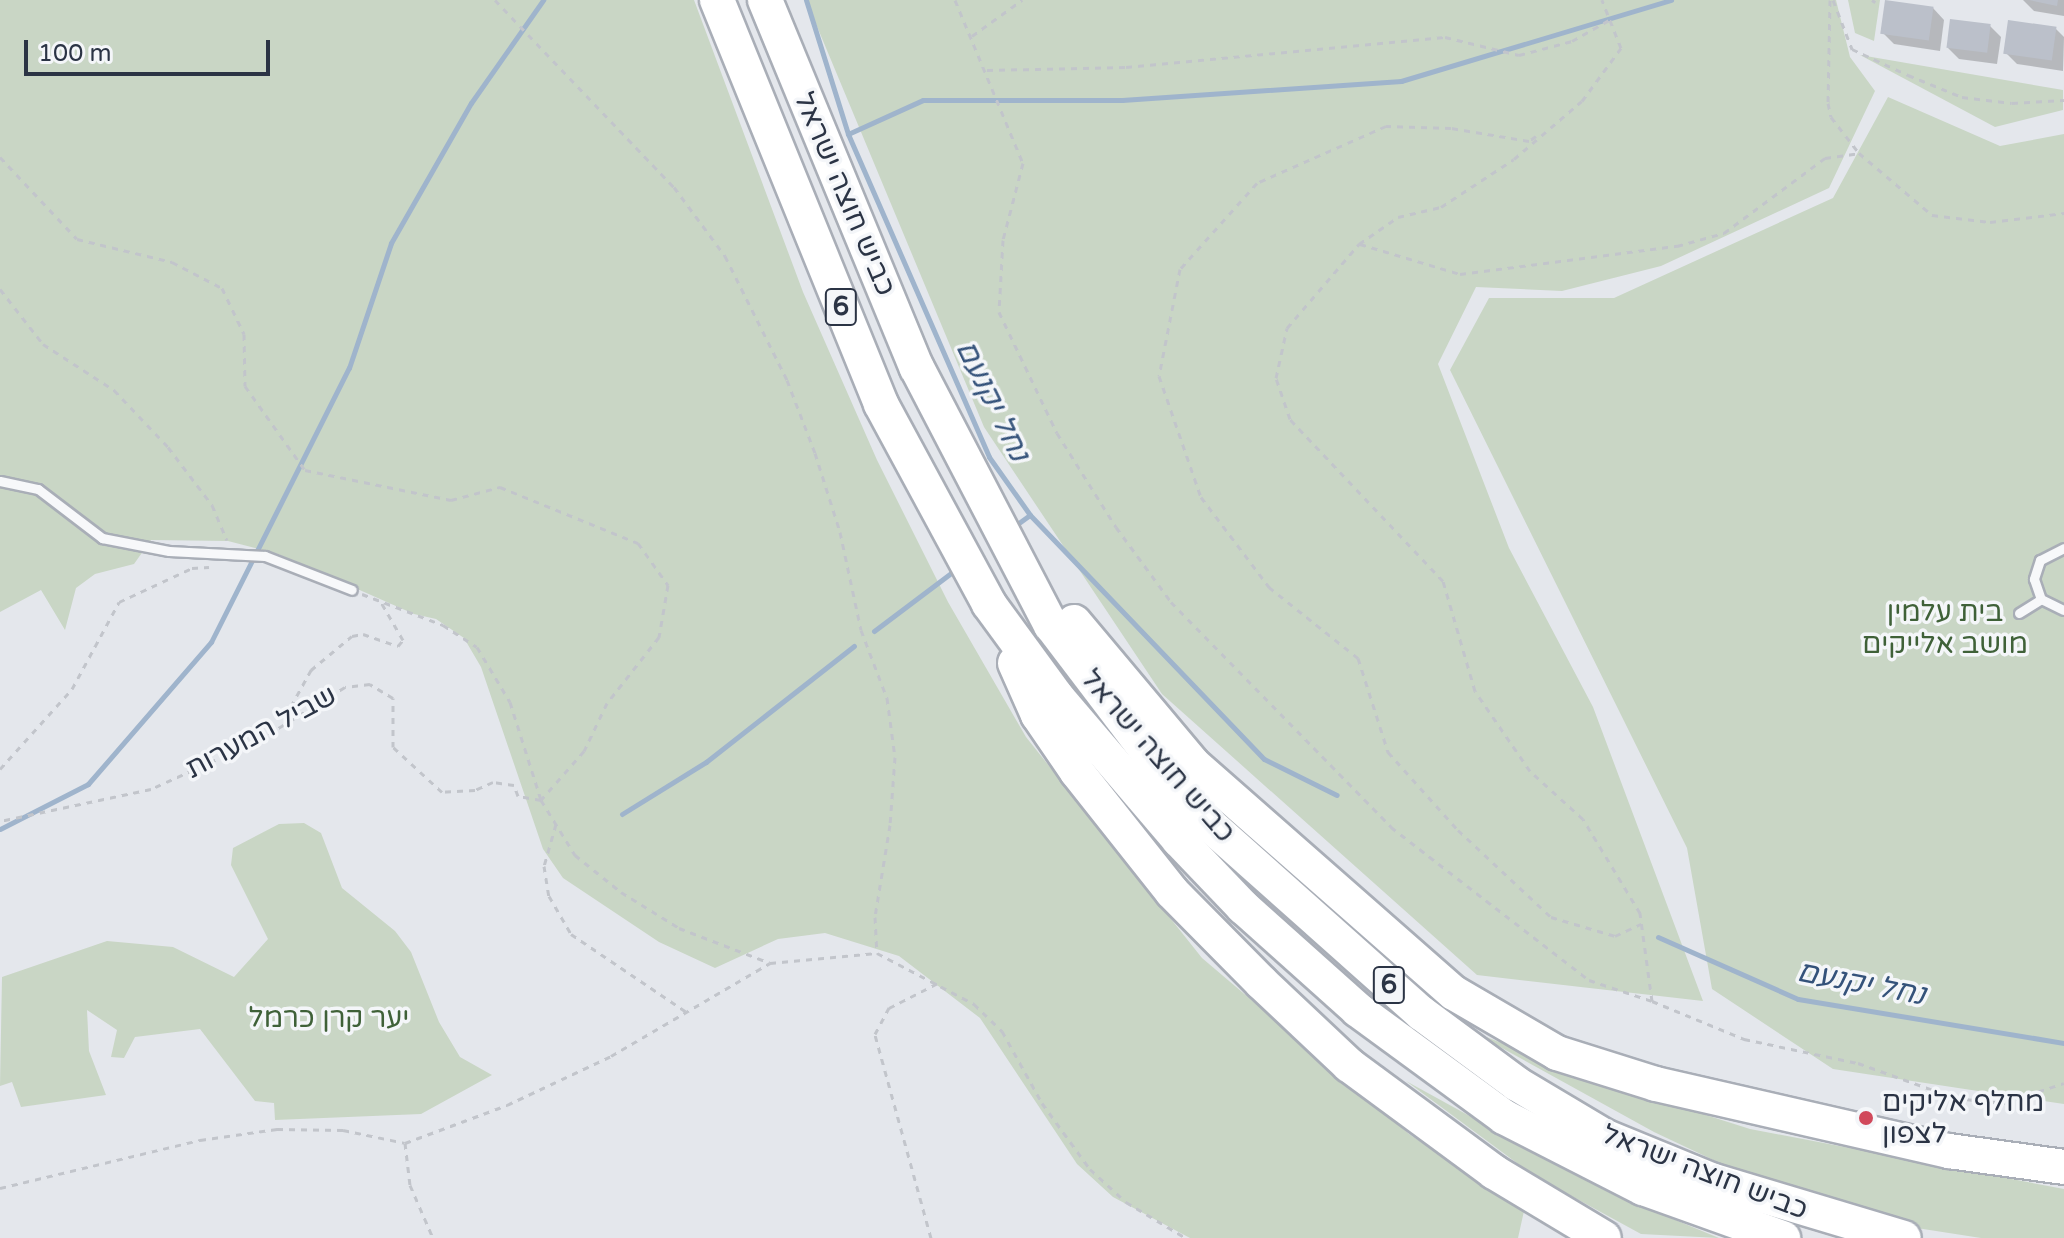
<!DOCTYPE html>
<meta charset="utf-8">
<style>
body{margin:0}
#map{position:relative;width:2064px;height:1238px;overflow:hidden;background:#e4e7ec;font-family:"Varela Round","Noto Sans Hebrew",sans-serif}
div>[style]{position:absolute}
.green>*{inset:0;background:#c9d6c5}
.shadow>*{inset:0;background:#0003}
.stream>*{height:5px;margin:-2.5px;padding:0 2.5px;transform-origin:2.5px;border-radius:2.5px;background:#9fb4cc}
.building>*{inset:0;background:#bbc0ca;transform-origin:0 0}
.path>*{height:3px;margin-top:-1.5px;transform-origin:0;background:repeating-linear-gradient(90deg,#c2c5cb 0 6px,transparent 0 12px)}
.roads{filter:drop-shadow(2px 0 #a9aeb7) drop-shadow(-2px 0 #a9aeb7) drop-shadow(0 2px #a9aeb7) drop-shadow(0 -2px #a9aeb7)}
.lane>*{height:9px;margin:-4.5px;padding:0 4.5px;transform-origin:4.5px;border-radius:4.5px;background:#f7f8fa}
.highway>*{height:34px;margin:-17px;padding:0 17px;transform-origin:17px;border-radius:17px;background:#fff}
.dots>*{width:22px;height:22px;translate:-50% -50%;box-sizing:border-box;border:4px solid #f4f6f9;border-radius:50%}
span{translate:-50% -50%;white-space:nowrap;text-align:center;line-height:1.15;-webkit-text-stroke:7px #f4f6f9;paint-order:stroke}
.shield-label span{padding:2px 6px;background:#f4f6f9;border:2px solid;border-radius:6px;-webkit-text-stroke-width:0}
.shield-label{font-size:26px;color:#2b3445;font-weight:700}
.street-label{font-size:28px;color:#2b3445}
.park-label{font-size:28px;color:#3f6138}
.poi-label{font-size:28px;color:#2b3445}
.left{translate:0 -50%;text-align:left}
.water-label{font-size:30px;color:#34527a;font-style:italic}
.scale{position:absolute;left:24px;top:40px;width:246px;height:36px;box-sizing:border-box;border:4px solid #2b3445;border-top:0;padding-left:10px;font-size:24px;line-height:28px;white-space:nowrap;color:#2b3445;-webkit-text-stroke:6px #f4f6f9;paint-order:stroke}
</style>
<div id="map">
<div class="green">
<i style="clip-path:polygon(0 0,694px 0,803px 292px,877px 460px,948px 602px,1026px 737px,1202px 958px,1409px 1134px,1524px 1211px,1518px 1238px,1190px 1238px,1113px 1197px,1077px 1164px,980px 1018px,899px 956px,825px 933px,778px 939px,715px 968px,659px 942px,563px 878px,543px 849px,481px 667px,464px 638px,436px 619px,414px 614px,278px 554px,228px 541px,151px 540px,134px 564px,95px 574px,76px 588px,65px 630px,41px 590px,0 612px)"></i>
<i style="clip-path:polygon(806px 0,1836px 0,1850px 57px,1875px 91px,1829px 188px,1661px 266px,1562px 291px,1476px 287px,1438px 364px,1509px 548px,1593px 707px,1703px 1001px,1477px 975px,1162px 694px,984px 427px)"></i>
<i style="clip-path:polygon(1848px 0,1880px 0,1874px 41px,1855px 33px)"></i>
<i style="clip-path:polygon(1860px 55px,2063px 90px,2063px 110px,1995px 127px)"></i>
<i style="clip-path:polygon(1888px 97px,2000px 146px,2064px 134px,2064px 1104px,1833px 1069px,1712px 989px,1687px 848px,1450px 370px,1489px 298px,1614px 298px,1833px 198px)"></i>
<i style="clip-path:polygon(304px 823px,321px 833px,342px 888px,395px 931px,411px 952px,439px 1022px,460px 1057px,492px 1075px,421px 1114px,275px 1120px,274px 1103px,255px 1101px,200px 1029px,135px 1037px,124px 1058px,111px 1057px,117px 1030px,87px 1010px,89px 1051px,106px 1095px,21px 1107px,12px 1082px,0 1086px,2px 977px,107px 941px,173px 947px,234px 977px,268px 939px,231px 865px,233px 848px,279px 824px)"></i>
<i style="clip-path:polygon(1471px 1031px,1602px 1082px,1750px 1129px,2064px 1189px,2064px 1238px,1981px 1238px,1891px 1224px,1760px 1182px,1654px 1132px)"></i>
<i style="clip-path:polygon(1406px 1081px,1610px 1193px,1719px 1238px,1641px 1234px,1533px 1175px)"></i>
</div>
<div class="shadow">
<i style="clip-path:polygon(2023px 0,2064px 0,2064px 16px,2034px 11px)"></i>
<i style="clip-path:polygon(1933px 8px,1944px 20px,1940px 51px,1894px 44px,1883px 33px)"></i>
<i style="clip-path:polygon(1990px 26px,2001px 37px,1997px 64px,1959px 59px,1948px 48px)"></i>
<i style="clip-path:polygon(2056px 29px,2064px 37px,2063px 71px,2017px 64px,2006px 53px)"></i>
</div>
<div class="stream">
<i style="left:806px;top:0;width:140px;rotate:72.6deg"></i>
<i style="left:848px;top:134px;width:352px;rotate:66.4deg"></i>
<i style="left:989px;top:457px;width:71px;rotate:54.7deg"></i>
<i style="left:1030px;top:515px;width:338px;rotate:46.2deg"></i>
<i style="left:1264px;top:759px;width:81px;rotate:26.3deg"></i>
<i style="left:848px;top:134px;width:82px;rotate:-24.4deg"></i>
<i style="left:923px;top:100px;width:199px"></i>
<i style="left:1122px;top:100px;width:280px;rotate:-3.9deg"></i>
<i style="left:1401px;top:81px;width:282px;rotate:-16.7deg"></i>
<i style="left:1016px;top:525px;width:17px;rotate:-36deg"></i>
<i style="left:874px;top:631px;width:96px;rotate:-37deg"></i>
<i style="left:622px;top:814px;width:99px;rotate:-31.8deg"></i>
<i style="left:706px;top:762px;width:188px;rotate:-38.1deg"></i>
<i style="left:0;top:829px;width:99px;rotate:-27.1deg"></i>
<i style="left:88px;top:784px;width:188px;rotate:-49.1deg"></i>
<i style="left:211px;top:642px;width:307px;rotate:-63.3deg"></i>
<i style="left:349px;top:368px;width:132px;rotate:-71.4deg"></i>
<i style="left:391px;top:243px;width:161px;rotate:-60.3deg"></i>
<i style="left:471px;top:103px;width:126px;rotate:-55deg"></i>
<i style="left:1658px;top:937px;width:153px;rotate:23.9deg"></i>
<i style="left:1798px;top:999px;width:270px;rotate:9.4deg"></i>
</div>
<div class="building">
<i style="left:1885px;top:0;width:49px;height:34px;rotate:8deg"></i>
<i style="clip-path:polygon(2029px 0,2058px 0,2057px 6px)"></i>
<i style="left:1950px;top:19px;width:41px;height:29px;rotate:7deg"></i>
<i style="left:2008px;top:20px;width:49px;height:34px;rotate:8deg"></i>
</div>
<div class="path">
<i style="left:495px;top:0;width:259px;rotate:46.3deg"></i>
<i style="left:674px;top:187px;width:86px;rotate:53.5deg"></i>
<i style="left:725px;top:256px;width:139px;rotate:63.4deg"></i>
<i style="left:787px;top:380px;width:78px;rotate:69deg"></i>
<i style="left:815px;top:453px;width:83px;rotate:72.4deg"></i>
<i style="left:840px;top:532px;width:100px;rotate:77.9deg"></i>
<i style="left:861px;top:630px;width:73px;rotate:69.1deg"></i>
<i style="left:887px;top:698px;width:60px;rotate:82.3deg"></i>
<i style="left:895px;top:757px;width:68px;rotate:94.2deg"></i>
<i style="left:890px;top:825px;width:93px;rotate:99.3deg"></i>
<i style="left:875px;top:917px;width:36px;rotate:87deg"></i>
<i style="left:955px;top:0;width:177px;rotate:67.4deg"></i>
<i style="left:1023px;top:163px;width:80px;rotate:104.6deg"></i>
<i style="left:1003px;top:240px;width:72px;rotate:93.2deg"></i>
<i style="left:999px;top:312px;width:134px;rotate:64.4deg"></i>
<i style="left:1057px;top:433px;width:111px;rotate:57.9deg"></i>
<i style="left:1116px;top:527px;width:93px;rotate:53.7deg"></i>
<i style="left:1171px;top:602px;width:315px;rotate:45.6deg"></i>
<i style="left:1391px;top:827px;width:250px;rotate:37.7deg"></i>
<i style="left:1589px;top:980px;width:66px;rotate:18.4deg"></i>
<i style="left:1652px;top:1001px;width:89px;rotate:-97.8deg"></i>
<i style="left:1640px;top:913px;width:110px;rotate:-121.2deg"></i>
<i style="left:1583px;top:819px;width:72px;rotate:-137.8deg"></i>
<i style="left:1530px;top:771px;width:97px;rotate:-124.5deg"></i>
<i style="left:1475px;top:691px;width:115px;rotate:-106.2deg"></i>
<i style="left:1443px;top:581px;width:223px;rotate:-133.4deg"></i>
<i style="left:1290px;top:419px;width:43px;rotate:-108.9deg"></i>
<i style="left:1276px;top:378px;width:51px;rotate:-77.6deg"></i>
<i style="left:1287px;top:328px;width:111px;rotate:-49.4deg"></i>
<i style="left:1359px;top:244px;width:47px;rotate:-34.7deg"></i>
<i style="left:1398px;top:217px;width:44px;rotate:-13.1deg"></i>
<i style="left:1441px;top:207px;width:87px;rotate:-33.3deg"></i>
<i style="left:1514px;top:159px;width:89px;rotate:-40.5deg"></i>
<i style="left:1582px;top:101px;width:66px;rotate:-53.7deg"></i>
<i style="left:1621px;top:48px;width:52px;rotate:-111.6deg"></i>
<i style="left:1830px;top:0;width:103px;rotate:91.1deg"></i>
<i style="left:1828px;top:103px;width:14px;rotate:78deg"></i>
<i style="left:1831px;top:117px;width:46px;rotate:52.1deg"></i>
<i style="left:1859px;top:153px;width:96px;rotate:40.3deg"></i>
<i style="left:1932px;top:215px;width:58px;rotate:6.9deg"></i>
<i style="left:1990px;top:222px;width:75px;rotate:-6.9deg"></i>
<i style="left:1833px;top:0;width:53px;rotate:68.8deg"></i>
<i style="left:1852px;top:49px;width:62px;rotate:24.9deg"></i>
<i style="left:1908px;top:75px;width:58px;rotate:22.2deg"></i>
<i style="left:1962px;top:97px;width:50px;rotate:6.8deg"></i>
<i style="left:2012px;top:103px;width:52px;rotate:-3.3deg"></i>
<i style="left:1872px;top:0;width:4px;rotate:34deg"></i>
<i style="left:972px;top:36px;width:62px;rotate:-35.8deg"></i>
<i style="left:987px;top:70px;width:139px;rotate:-1.2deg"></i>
<i style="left:1126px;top:67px;width:320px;rotate:-5.4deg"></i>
<i style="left:1445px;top:37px;width:76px;rotate:13.7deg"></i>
<i style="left:1519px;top:55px;width:55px;rotate:-14.8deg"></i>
<i style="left:1572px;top:41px;width:45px;rotate:-29.4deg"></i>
<i style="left:1536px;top:136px;width:9px;rotate:144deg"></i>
<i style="left:1529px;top:141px;width:79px;rotate:-170.5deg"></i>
<i style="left:1451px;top:128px;width:65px;rotate:-178.2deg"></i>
<i style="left:1386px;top:126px;width:141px;rotate:156.2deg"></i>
<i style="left:1257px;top:183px;width:115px;rotate:131.8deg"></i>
<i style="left:1180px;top:269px;width:109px;rotate:101.1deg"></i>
<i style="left:1159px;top:376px;width:128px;rotate:70.9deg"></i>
<i style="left:1201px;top:497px;width:113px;rotate:52.9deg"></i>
<i style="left:1269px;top:587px;width:114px;rotate:38.6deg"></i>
<i style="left:1358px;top:658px;width:99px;rotate:72.3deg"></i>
<i style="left:1388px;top:752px;width:105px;rotate:48.1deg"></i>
<i style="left:1458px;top:830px;width:127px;rotate:43.1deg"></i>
<i style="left:1551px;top:917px;width:67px;rotate:16.5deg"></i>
<i style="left:1615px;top:936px;width:29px;rotate:-25deg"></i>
<i style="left:0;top:157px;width:112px;rotate:46.8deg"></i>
<i style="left:77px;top:239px;width:98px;rotate:13.6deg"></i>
<i style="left:172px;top:262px;width:56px;rotate:27.5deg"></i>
<i style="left:222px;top:288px;width:51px;rotate:64.4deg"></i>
<i style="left:244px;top:334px;width:52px;rotate:88.9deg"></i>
<i style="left:245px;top:386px;width:103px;rotate:54.5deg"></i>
<i style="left:305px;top:470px;width:149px;rotate:11.6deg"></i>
<i style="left:451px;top:500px;width:51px;rotate:-14.9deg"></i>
<i style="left:500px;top:487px;width:149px;rotate:22.1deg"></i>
<i style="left:638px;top:543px;width:52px;rotate:54.5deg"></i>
<i style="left:668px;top:585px;width:53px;rotate:99.8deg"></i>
<i style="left:659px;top:637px;width:84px;rotate:128.2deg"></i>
<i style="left:607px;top:703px;width:53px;rotate:115.6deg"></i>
<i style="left:584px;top:751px;width:65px;rotate:131.3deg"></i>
<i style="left:541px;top:800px;width:23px;rotate:-170deg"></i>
<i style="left:518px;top:796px;width:12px;rotate:-110deg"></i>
<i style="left:514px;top:785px;width:21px;rotate:-172deg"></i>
<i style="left:493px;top:782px;width:20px;rotate:156deg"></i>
<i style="left:475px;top:790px;width:33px;rotate:177deg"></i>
<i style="left:442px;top:792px;width:67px;rotate:-137.4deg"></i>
<i style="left:393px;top:747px;width:49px;rotate:-90deg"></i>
<i style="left:393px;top:698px;width:27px;rotate:-149deg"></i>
<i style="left:370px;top:684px;width:25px;rotate:173deg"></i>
<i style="left:345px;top:687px;width:101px;rotate:148.4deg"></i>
<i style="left:259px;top:740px;width:119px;rotate:155.6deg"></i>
<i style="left:151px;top:789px;width:154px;rotate:168deg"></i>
<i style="left:1360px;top:244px;width:104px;rotate:16.7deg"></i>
<i style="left:1460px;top:274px;width:219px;rotate:-7.4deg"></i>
<i style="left:1677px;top:246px;width:49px;rotate:-15.5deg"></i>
<i style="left:1724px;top:233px;width:126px;rotate:-36.6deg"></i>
<i style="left:1825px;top:158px;width:34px;rotate:-8deg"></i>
<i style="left:0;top:289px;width:70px;rotate:52deg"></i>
<i style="left:43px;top:344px;width:85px;rotate:32.9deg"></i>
<i style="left:114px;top:390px;width:79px;rotate:46.5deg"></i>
<i style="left:168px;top:447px;width:73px;rotate:52.8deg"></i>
<i style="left:212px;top:505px;width:38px;rotate:67deg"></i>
<i style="left:362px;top:594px;width:87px;rotate:20.9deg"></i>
<i style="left:443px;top:625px;width:40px;rotate:32.9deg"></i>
<i style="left:477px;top:647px;width:64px;rotate:59deg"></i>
<i style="left:510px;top:702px;width:103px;rotate:72.4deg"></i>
<i style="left:541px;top:800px;width:65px;rotate:58.3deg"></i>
<i style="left:575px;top:855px;width:59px;rotate:38.8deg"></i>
<i style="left:621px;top:892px;width:68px;rotate:31.8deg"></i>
<i style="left:679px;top:928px;width:97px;rotate:21deg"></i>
<i style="left:285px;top:717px;width:54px;rotate:-61deg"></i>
<i style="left:311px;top:670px;width:53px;rotate:-39.7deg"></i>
<i style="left:352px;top:636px;width:11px;rotate:-10deg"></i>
<i style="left:363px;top:634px;width:37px;rotate:19deg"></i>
<i style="left:398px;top:646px;width:8px;rotate:-50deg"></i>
<i style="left:403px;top:640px;width:44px;rotate:-120.1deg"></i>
<i style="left:0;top:769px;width:108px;rotate:-48deg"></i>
<i style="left:72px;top:689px;width:99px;rotate:-61.6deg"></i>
<i style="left:119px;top:602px;width:81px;rotate:-25deg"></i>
<i style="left:192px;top:568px;width:17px;rotate:-3deg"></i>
<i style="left:556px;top:824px;width:44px;rotate:105.9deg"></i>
<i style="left:544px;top:866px;width:30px;rotate:81deg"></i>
<i style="left:549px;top:896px;width:44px;rotate:59.9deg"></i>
<i style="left:571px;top:934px;width:138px;rotate:34deg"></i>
<i style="left:1652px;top:1001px;width:100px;rotate:22.4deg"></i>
<i style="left:1744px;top:1039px;width:116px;rotate:11.9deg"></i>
<i style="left:1858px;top:1063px;width:103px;rotate:19.8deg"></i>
<i style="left:1955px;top:1098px;width:49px;rotate:5.8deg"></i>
<i style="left:2004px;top:1103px;width:63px;rotate:-18.4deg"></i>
<i style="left:405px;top:1143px;width:42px;rotate:83.2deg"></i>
<i style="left:410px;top:1185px;width:58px;rotate:66.5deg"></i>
<i style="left:0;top:1188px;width:206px;rotate:-13.5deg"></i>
<i style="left:200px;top:1140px;width:78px;rotate:-8.1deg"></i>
<i style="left:277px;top:1129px;width:66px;rotate:0.9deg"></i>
<i style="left:343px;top:1130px;width:63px;rotate:11.8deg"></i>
<i style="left:405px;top:1143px;width:109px;rotate:-20.4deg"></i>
<i style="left:507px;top:1105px;width:115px;rotate:-25.2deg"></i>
<i style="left:611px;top:1056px;width:184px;rotate:-30.3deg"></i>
<i style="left:770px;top:963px;width:107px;rotate:-5.3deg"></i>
<i style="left:877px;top:953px;width:110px;rotate:27.7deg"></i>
<i style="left:974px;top:1004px;width:39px;rotate:44deg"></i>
<i style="left:1002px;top:1031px;width:82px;rotate:60.9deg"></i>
<i style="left:1042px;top:1103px;width:82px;rotate:54deg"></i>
<i style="left:1090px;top:1169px;width:49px;rotate:42.5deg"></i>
<i style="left:1126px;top:1202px;width:70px;rotate:31deg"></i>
<i style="left:931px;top:1238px;width:212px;rotate:-105.4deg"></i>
<i style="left:875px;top:1034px;width:30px;rotate:-62deg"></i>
<i style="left:889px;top:1008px;width:55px;rotate:-27deg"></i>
</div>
<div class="roads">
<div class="lane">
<i style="left:0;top:481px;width:39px;rotate:12deg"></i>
<i style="left:38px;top:489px;width:81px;rotate:37.4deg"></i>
<i style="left:102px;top:538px;width:68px;rotate:11deg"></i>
<i style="left:169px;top:551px;width:96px;rotate:3deg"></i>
<i style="left:265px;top:556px;width:93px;rotate:21.3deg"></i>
<i style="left:2064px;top:548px;width:27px;rotate:153deg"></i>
<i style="left:2040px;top:560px;width:20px;rotate:108deg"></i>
<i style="left:2034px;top:579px;width:21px;rotate:71deg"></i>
<i style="left:2041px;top:599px;width:25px;rotate:26deg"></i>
<i style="left:2019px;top:613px;width:26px;rotate:-32deg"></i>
</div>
<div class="highway">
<i style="left:717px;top:0;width:436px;rotate:67.9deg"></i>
<i style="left:881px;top:404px;width:227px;rotate:61.6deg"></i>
<i style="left:989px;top:604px;width:115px;rotate:53.8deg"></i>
<i style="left:1057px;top:697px;width:188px;rotate:49.5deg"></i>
<i style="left:1179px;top:840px;width:93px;rotate:46.3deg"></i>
<i style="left:1243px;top:907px;width:154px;rotate:41.8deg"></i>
<i style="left:1358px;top:1010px;width:181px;rotate:36.2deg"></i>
<i style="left:1504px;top:1117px;width:156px;rotate:27.1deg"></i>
<i style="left:1643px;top:1188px;width:149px;rotate:19.7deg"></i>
<i style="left:765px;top:0;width:398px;rotate:67.6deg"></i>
<i style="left:917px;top:368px;width:290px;rotate:62.5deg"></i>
<i style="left:1051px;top:625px;width:161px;rotate:52.8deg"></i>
<i style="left:1148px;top:753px;width:95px;rotate:49.3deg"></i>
<i style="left:1210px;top:825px;width:283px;rotate:41.7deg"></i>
<i style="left:1421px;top:1013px;width:119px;rotate:36.5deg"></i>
<i style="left:1517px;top:1084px;width:104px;rotate:30.8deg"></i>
<i style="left:1606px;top:1137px;width:117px;rotate:22.2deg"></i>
<i style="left:1714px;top:1181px;width:198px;rotate:16.7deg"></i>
<i style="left:1074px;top:622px;width:185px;rotate:50deg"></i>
<i style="left:1193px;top:764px;width:347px;rotate:41.3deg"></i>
<i style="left:1454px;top:993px;width:119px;rotate:30.2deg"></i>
<i style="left:1557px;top:1053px;width:104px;rotate:17.4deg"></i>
<i style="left:1656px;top:1084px;width:301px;rotate:12.9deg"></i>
<i style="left:1949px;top:1151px;width:116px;rotate:7.9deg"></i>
<i style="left:1015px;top:663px;width:57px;rotate:66.1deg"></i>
<i style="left:1038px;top:715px;width:69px;rotate:55.6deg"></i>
<i style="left:1077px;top:772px;width:153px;rotate:51.6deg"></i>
<i style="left:1172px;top:892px;width:128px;rotate:45.3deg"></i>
<i style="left:1262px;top:983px;width:120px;rotate:43.3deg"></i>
<i style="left:1349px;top:1065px;width:180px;rotate:36.4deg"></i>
<i style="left:1494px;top:1172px;width:128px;rotate:31deg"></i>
</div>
</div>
<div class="dots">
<i style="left:1866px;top:1118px;background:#d1495b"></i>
</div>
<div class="shield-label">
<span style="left:841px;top:307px">6</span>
<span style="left:1389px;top:985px">6</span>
</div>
<div class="street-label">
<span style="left:845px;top:194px;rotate:67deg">כביש חוצה ישראל</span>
<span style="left:261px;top:732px;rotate:-28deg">שביל המערות</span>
<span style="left:1158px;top:756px;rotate:49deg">כביש חוצה ישראל</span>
<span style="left:1705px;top:1172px;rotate:21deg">כביש חוצה ישראל</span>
</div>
<div class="park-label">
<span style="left:1945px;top:628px">בית עלמין<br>מושב אלייקים</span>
<span style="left:329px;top:1018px">יער קרן כרמל</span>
</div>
<div class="poi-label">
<span class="left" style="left:1882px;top:1118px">מחלף אליקים<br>לצפון</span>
</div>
<div class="water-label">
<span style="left:992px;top:401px;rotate:64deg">נחל יקנעם</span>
<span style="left:1861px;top:984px;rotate:11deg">נחל יקנעם</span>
</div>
<div class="scale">100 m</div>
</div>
